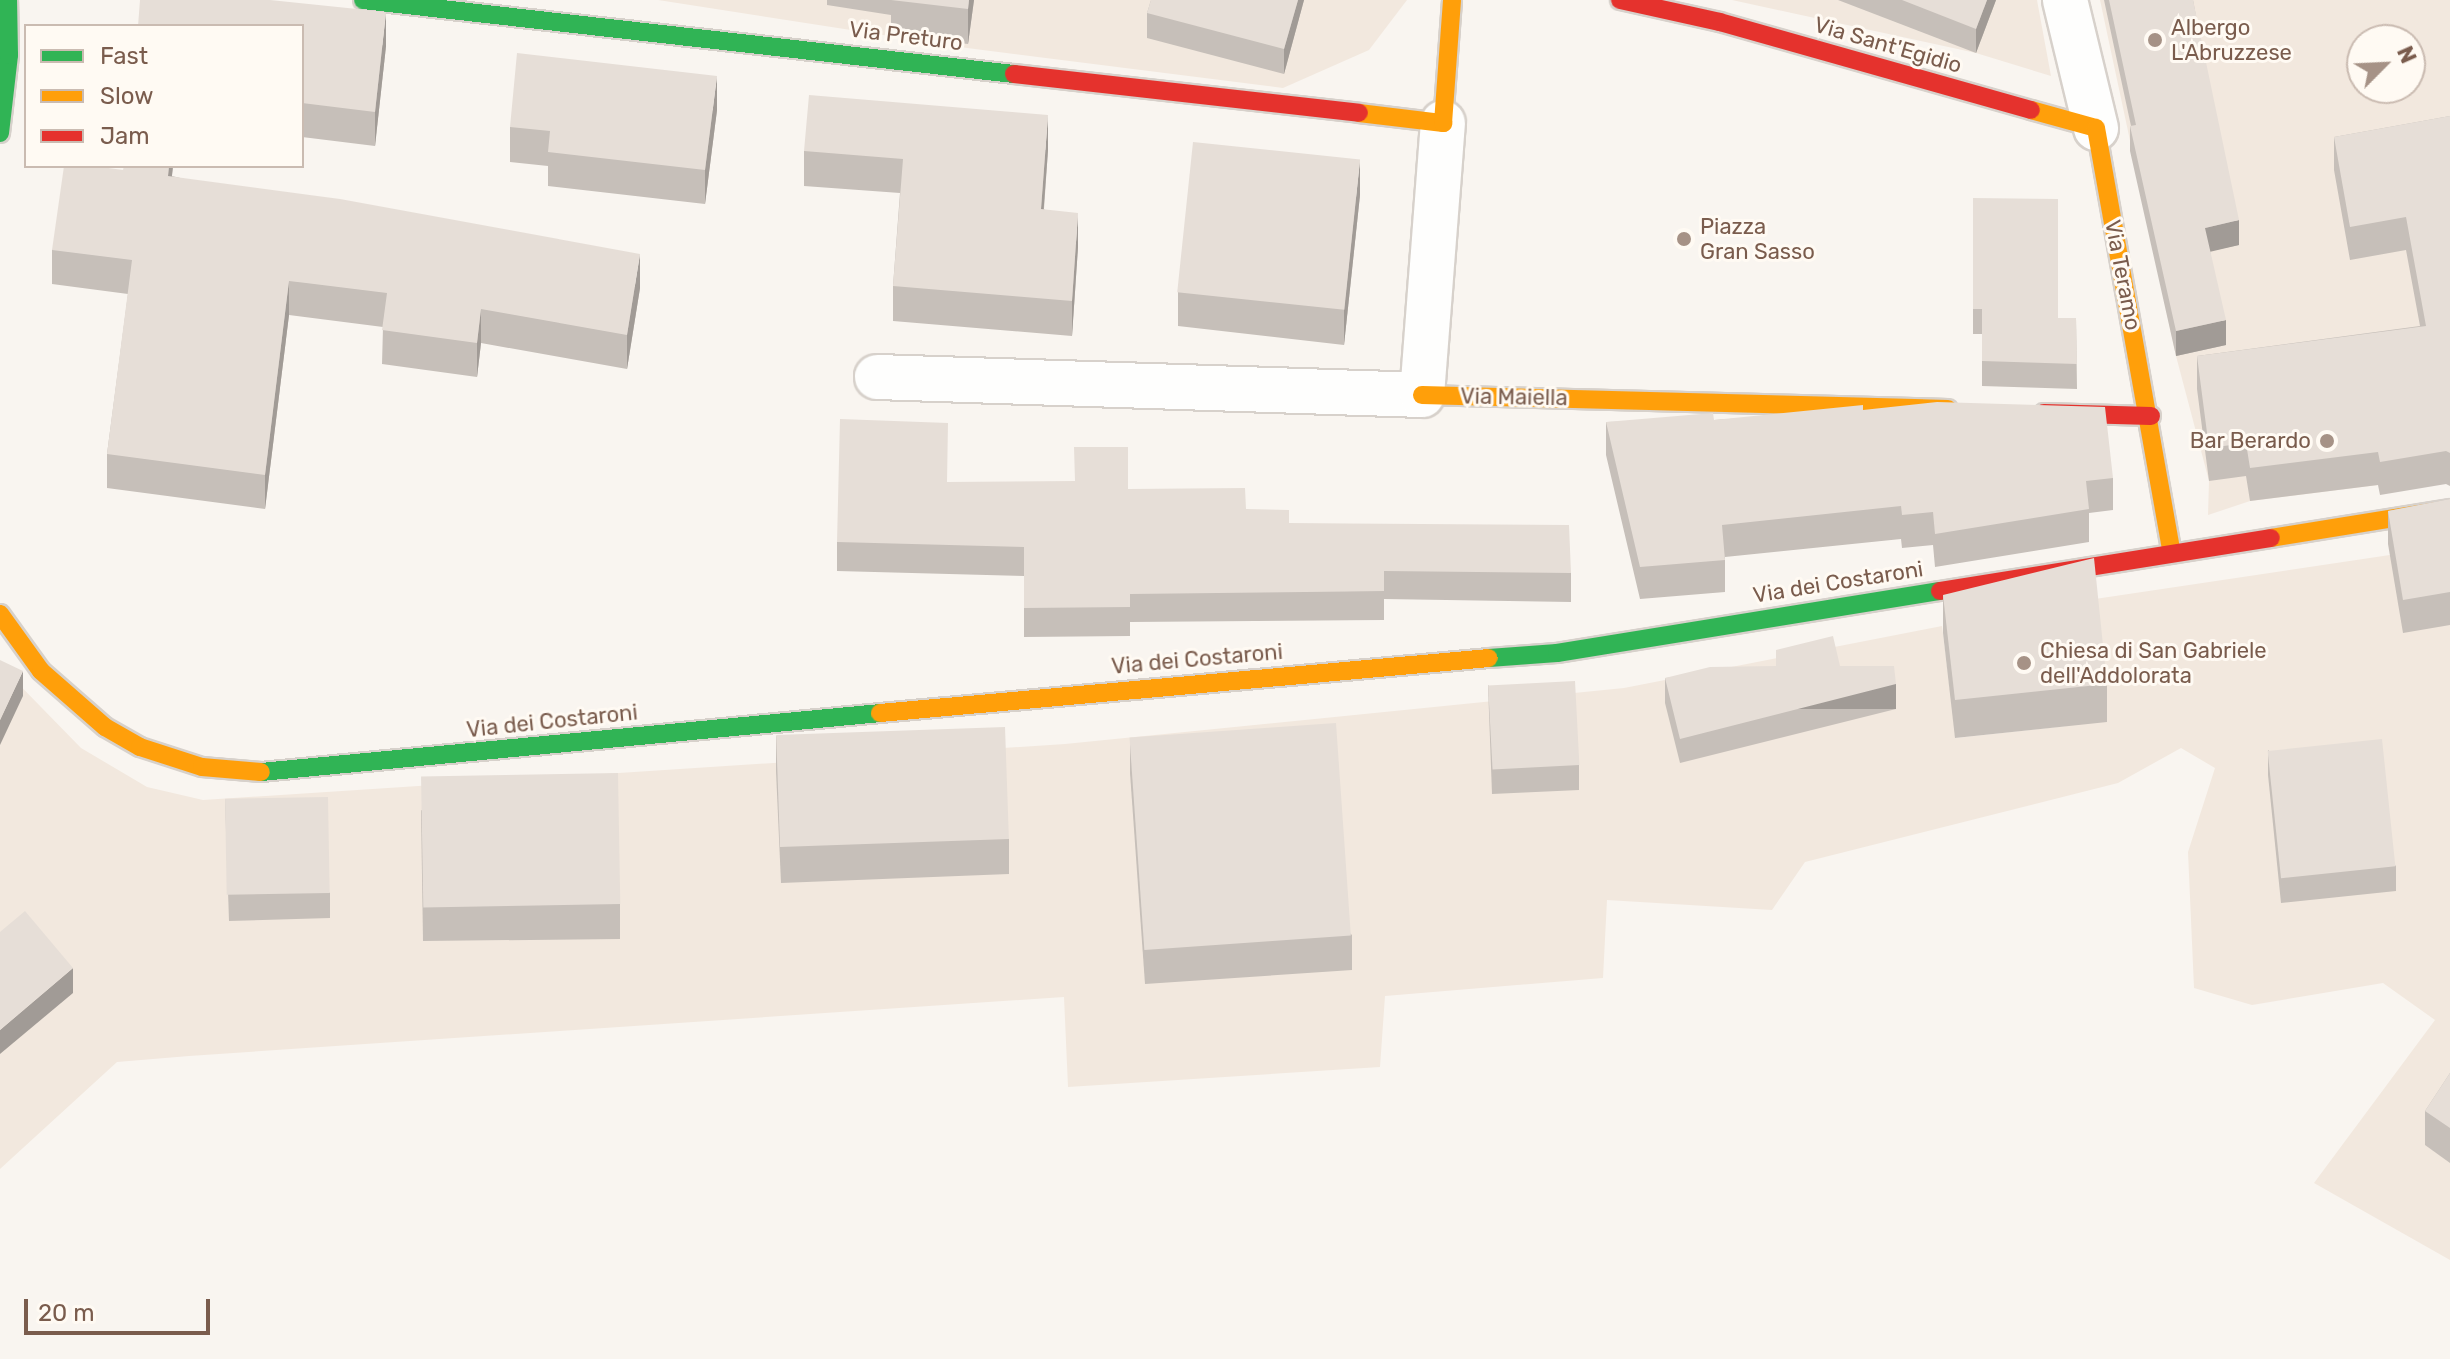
<!DOCTYPE html>
<style>
body{margin:0}
#map{position:relative;width:2450px;height:1359px;overflow:hidden;background:#f9f5f0;font-family:Rubik,sans-serif}
div>[style]{position:absolute}
.residential>*{inset:0;background:#f2e8de}
.roads{filter:drop-shadow(2px 0 #d7d1cb) drop-shadow(-2px 0 #d7d1cb) drop-shadow(0 2px #d7d1cb) drop-shadow(0 -2px #d7d1cb)}
.street>*{height:44px;margin:-22px;padding:0 22px;transform-origin:22px;border-radius:22px;background:#fefefd}
.fast>*{height:18px;margin:-9px;padding:0 9px;transform-origin:9px;border-radius:9px;background:#30b455}
.slow>*{height:18px;margin:-9px;padding:0 9px;transform-origin:9px;border-radius:9px;background:#ff9f0a}
.jam>*{height:18px;margin:-9px;padding:0 9px;transform-origin:9px;border-radius:9px;background:#e5322d}
.wall>*{inset:0;background:#c6bfb9}
.shaded-wall>*{inset:0;background:#a19b96;transform-origin:0 0}
.building>*{inset:0;background:#e6ded7;transform-origin:0 0}
.dots>*{width:22px;height:22px;translate:-50% -50%;box-sizing:border-box;border:4px solid #fffaf3;border-radius:50%}
span{translate:-50% -50%;white-space:nowrap;text-align:center;line-height:1.15;-webkit-text-stroke:6px #fffaf3;paint-order:stroke}
.poi-label{font-size:22px;color:#7a5c4d}
.left{translate:0 -50%;text-align:left}
.right{translate:-100% -50%;text-align:right}
.street-label{font-size:22px;color:#7a5c4d}
.legend{position:absolute;left:24px;top:24px;width:280px;height:144px;box-sizing:border-box;background:#fffaf3;border:2px solid #cabbb1;margin:0;padding:10px 14px;list-style:none;font-size:24px;color:#7a5c4d}
.legend li{display:flex;align-items:center;gap:16px;height:40px}
.legend b{width:40px;border:2px solid #cabbb1}
.north{position:absolute;left:2346px;top:24px;width:80px;height:80px;box-sizing:border-box;background:#fffaf3;border:2px solid #cabbb1;border-radius:50%;rotate:66deg;font-size:22px;font-weight:700;line-height:32px;text-align:center;color:#7a5c4d}
.north::after{content:'';display:block;margin:auto;width:28px;height:36px;background:#a69286;clip-path:polygon(50% 0,100% 100%,50% 72%,0 100%)}
.scale{position:absolute;left:24px;top:1299px;width:186px;height:36px;box-sizing:border-box;border:4px solid #7a5c4d;border-top:0;padding-left:10px;font-size:24px;line-height:28px;white-space:nowrap;color:#7a5c4d;-webkit-text-stroke:6px #fffaf3;paint-order:stroke}
</style>
<div id="map">
<div class="residential">
<i style="clip-path:polygon(658px 0,1407px 0,1369px 50px,1283px 88px,967px 48px)"></i>
<i style="clip-path:polygon(1732px 0,2037px 0,2051px 76px,1976px 53px)"></i>
<i style="clip-path:polygon(evenodd,2100px 0,2450px 0,2450px 476px,2250px 501px,2208px 515px,2209px 481px,2176px 356px,2100px 0,2362px 40px,2410px 40px,2410px 88px,2362px 88px,2362px 40px)"></i>
<i style="clip-path:polygon(2450px 546px,2450px 1260px,2314px 1183px,2435px 1020px,2383px 983px,2252px 1005px,2194px 988px,2188px 852px,2215px 768px,2181px 748px,2118px 783px,1805px 862px,1772px 910px,1607px 900px,1603px 978px,1385px 996px,1380px 1067px,1068px 1087px,1064px 997px,189px 1056px,117px 1062px,0 1169px,0 665px,81px 748px,147px 787px,203px 800px,1065px 744px,1624px 688px,1942px 626px,1956px 738px,2066px 726px,2095px 599px)"></i>
</div>
<div class="roads">
<div class="street">
<i style="left:2065px;top:0;width:132px;rotate:76.4deg"></i>
<i style="left:877px;top:377px;width:545px;rotate:1.89deg"></i>
<i style="left:1422px;top:395px;width:273px;rotate:-85.6deg"></i>
</div>
<div class="fast">
<i style="left:363px;top:0;width:655px;rotate:6.49deg"></i>
<i style="left:0;top:133px;width:79px;rotate:-83.4deg"></i>
<i style="left:9px;top:55px;width:55px;rotate:-91deg"></i>
<i style="left:1489px;top:658px;width:68px;rotate:-4.2deg"></i>
<i style="left:1557px;top:653px;width:388px;rotate:-9.2deg"></i>
<i style="left:261px;top:772px;width:622px;rotate:-5.44deg"></i>
</div>
<div class="slow">
<i style="left:2031px;top:110px;width:67px;rotate:15.5deg"></i>
<i style="left:2096px;top:128px;width:430px;rotate:79.9deg"></i>
<i style="left:1359px;top:113px;width:85px;rotate:6.8deg"></i>
<i style="left:1443px;top:123px;width:123px;rotate:-85.8deg"></i>
<i style="left:1422px;top:395px;width:526px;rotate:1.52deg"></i>
<i style="left:2271px;top:538px;width:181px;rotate:-9.2deg"></i>
<i style="left:0;top:614px;width:70px;rotate:54.3deg"></i>
<i style="left:41px;top:671px;width:85px;rotate:41.2deg"></i>
<i style="left:105px;top:727px;width:40px;rotate:29.7deg"></i>
<i style="left:140px;top:747px;width:65px;rotate:17.9deg"></i>
<i style="left:202px;top:767px;width:59px;rotate:4.8deg"></i>
<i style="left:880px;top:713px;width:611px;rotate:-5.16deg"></i>
</div>
<div class="jam">
<i style="left:1620px;top:0;width:102px;rotate:12.4deg"></i>
<i style="left:1720px;top:22px;width:323px;rotate:15.8deg"></i>
<i style="left:1014px;top:74px;width:347px;rotate:6.4deg"></i>
<i style="left:2044px;top:413px;width:107px;rotate:1.6deg"></i>
<i style="left:1940px;top:591px;width:335px;rotate:-9.1deg"></i>
</div>
</div>
<div class="wall">
<i style="clip-path:polygon(827px 0,974px 0,968px 44px,891px 35px,891px 15px,827px 5px)"></i>
<i style="clip-path:polygon(1151px 0,1304px 0,1284px 74px,1147px 38px,1147px 13px)"></i>
<i style="clip-path:polygon(1838px 0,1996px 0,1976px 53px)"></i>
<i style="clip-path:polygon(2104px 0,2193px 0,2239px 245px,2210px 251px,2226px 345px,2176px 356px,2130px 151px,2130px 126px,2131px 126px)"></i>
<i style="clip-path:polygon(302px 26px,386px 46px,375px 146px,302px 137px)"></i>
<i style="clip-path:polygon(717px 110px,705px 204px,548px 186px,548px 166px,510px 162px,510px 127px)"></i>
<i style="clip-path:polygon(2450px 116px,2450px 486px,2446px 484px,2380px 495px,2378px 485px,2250px 501px,2246px 476px,2209px 481px,2197px 389px,2197px 356px,2420px 326px,2406px 250px,2350px 260px,2334px 170px,2334px 137px)"></i>
<i style="clip-path:polygon(1048px 150px,1044px 209px,1078px 247px,1072px 336px,893px 321px,893px 286px,900px 193px,804px 186px,804px 151px)"></i>
<i style="clip-path:polygon(173px 166px,172px 176px,640px 288px,627px 369px,481px 343px,477px 377px,382px 364px,383px 327px,289px 315px,265px 509px,107px 488px,107px 454px,128px 294px,52px 284px,52px 250px,123px 170px)"></i>
<i style="clip-path:polygon(1360px 195px,1344px 345px,1178px 326px,1178px 292px)"></i>
<i style="clip-path:polygon(1973px 198px,2058px 318px,2076px 318px,2077px 389px,1982px 386px,1982px 334px,1973px 334px)"></i>
<i style="clip-path:polygon(1863px 410px,2113px 478px,2113px 510px,2089px 513px,2089px 542px,1935px 567px,1933px 545px,1902px 548px,1901px 539px,1725px 557px,1725px 592px,1640px 599px,1606px 455px,1606px 422px,1714px 420px)"></i>
<i style="clip-path:polygon(948px 482px,1128px 489px,1246px 509px,1289px 523px,1571px 573px,1571px 602px,1384px 599px,1384px 620px,1130px 622px,1130px 636px,1024px 637px,1024px 576px,837px 571px,837px 542px)"></i>
<i style="clip-path:polygon(2450px 499px,2450px 625px,2403px 633px,2388px 544px,2388px 511px)"></i>
<i style="clip-path:polygon(1943px 595px,2107px 684px,2107px 722px,1955px 738px,1943px 633px)"></i>
<i style="clip-path:polygon(1840px 666px,1896px 709px,1680px 763px,1665px 703px,1665px 678px)"></i>
<i style="clip-path:polygon(1488px 685px,1579px 765px,1579px 790px,1492px 794px)"></i>
<i style="clip-path:polygon(776px 736px,1009px 839px,1009px 874px,781px 883px,776px 771px)"></i>
<i style="clip-path:polygon(1130px 738px,1352px 935px,1352px 970px,1145px 984px,1130px 773px)"></i>
<i style="clip-path:polygon(2268px 750px,2396px 866px,2396px 891px,2281px 903px,2268px 775px)"></i>
<i style="clip-path:polygon(225px 799px,330px 893px,330px 918px,229px 921px)"></i>
<i style="clip-path:polygon(421px 810px,620px 904px,620px 939px,423px 941px)"></i>
<i style="clip-path:polygon(2450px 1073px,2450px 1163px,2425px 1145px,2425px 1111px)"></i>
</div>
<div class="shaded-wall">
<i style="clip-path:polygon(969px 0,974px 0,968px 44px,968px 9px)"></i>
<i style="clip-path:polygon(1298px 0,1304px 0,1284px 74px,1284px 49px)"></i>
<i style="clip-path:polygon(1987px 0,1996px 0,1976px 53px,1976px 29px)"></i>
<i style="clip-path:polygon(386px 12px,386px 46px,375px 146px,375px 112px)"></i>
<i style="clip-path:polygon(717px 76px,717px 110px,705px 204px,705px 170px)"></i>
<i style="clip-path:polygon(1048px 115px,1048px 150px,1041px 244px,1041px 209px)"></i>
<i style="clip-path:polygon(1360px 160px,1360px 195px,1344px 345px,1344px 310px)"></i>
<i style="clip-path:polygon(169px 166px,173px 166px,168px 210px,168px 176px)"></i>
<i style="clip-path:polygon(1078px 213px,1078px 247px,1072px 336px,1072px 301px)"></i>
<i style="clip-path:polygon(2239px 220px,2239px 245px,2205px 253px,2205px 228px)"></i>
<i style="clip-path:polygon(640px 254px,640px 288px,627px 369px,627px 335px)"></i>
<i style="clip-path:polygon(289px 281px,289px 315px,265px 509px,265px 475px)"></i>
<i style="clip-path:polygon(481px 309px,481px 343px,477px 377px,477px 343px)"></i>
<i style="clip-path:polygon(2226px 320px,2226px 345px,2176px 356px,2176px 331px)"></i>
<i style="clip-path:polygon(23px 671px,23px 696px,0 745px,0 720px)"></i>
<i style="left:1896px;top:684px;width:25px;height:223px;rotate:90deg"></i>
<i style="clip-path:polygon(73px 968px,73px 993px,0 1054px,0 1030px)"></i>
</div>
<div class="building">
<i style="clip-path:polygon(140px 0,270px 0,386px 12px,375px 112px,302px 103px,302px 26px,138px 26px)"></i>
<i style="clip-path:polygon(891px 0,969px 0,968px 9px)"></i>
<i style="clip-path:polygon(1151px 0,1298px 0,1284px 49px,1147px 13px)"></i>
<i style="clip-path:polygon(1902px 0,1987px 0,1976px 29px)"></i>
<i style="clip-path:polygon(2109px 0,2193px 0,2239px 220px,2205px 228px,2226px 320px,2176px 331px,2130px 126px,2136px 125px)"></i>
<i style="clip-path:polygon(517px 53px,717px 76px,705px 170px,548px 152px,550px 131px,510px 127px)"></i>
<i style="clip-path:polygon(809px 95px,1048px 115px,1041px 209px,1078px 213px,1072px 301px,893px 286px,903px 159px,804px 151px)"></i>
<i style="clip-path:polygon(2450px 116px,2450px 453px,2446px 451px,2380px 462px,2378px 452px,2250px 468px,2246px 443px,2209px 448px,2197px 356px,2426px 326px,2406px 217px,2350px 227px,2334px 137px)"></i>
<i style="left:1193px;top:142px;width:168px;height:151px;rotate:6deg"></i>
<i style="clip-path:polygon(64px 166px,94px 166px,123px 170px,124px 166px,169px 166px,168px 176px,340px 199px,640px 254px,627px 335px,481px 309px,477px 343px,382px 330px,387px 293px,289px 281px,265px 475px,107px 454px,132px 260px,52px 250px)"></i>
<i style="clip-path:polygon(1973px 198px,2058px 199px,2058px 318px,2076px 318px,2077px 364px,1982px 361px,1982px 309px,1973px 309px)"></i>
<i style="clip-path:polygon(1937px 402px,2105px 407px,2113px 478px,2086px 481px,2089px 509px,1935px 534px,1933px 512px,1902px 515px,1901px 506px,1722px 525px,1725px 560px,1640px 567px,1606px 422px,1713px 413px,1714px 420px,1863px 405px,1863px 410px)"></i>
<i style="clip-path:polygon(840px 419px,948px 423px,947px 482px,1075px 481px,1074px 447px,1128px 447px,1128px 489px,1245px 488px,1246px 509px,1289px 510px,1289px 523px,1569px 525px,1571px 573px,1384px 571px,1384px 591px,1130px 594px,1130px 607px,1024px 608px,1024px 547px,837px 542px)"></i>
<i style="clip-path:polygon(2450px 499px,2450px 592px,2403px 600px,2388px 511px)"></i>
<i style="clip-path:polygon(2094px 558px,2107px 684px,1955px 700px,1943px 595px)"></i>
<i style="clip-path:polygon(1833px 636px,1840px 666px,1894px 666px,1896px 684px,1680px 739px,1665px 678px,1710px 667px,1776px 666px,1776px 650px)"></i>
<i style="clip-path:polygon(0 660px,23px 671px,0 720px)"></i>
<i style="left:1575px;top:681px;width:84px;height:87px;rotate:87deg"></i>
<i style="left:1336px;top:723px;width:213px;height:207px;rotate:86deg"></i>
<i style="left:1005px;top:727px;width:112px;height:229px;rotate:88deg"></i>
<i style="left:2382px;top:739px;width:128px;height:115px;rotate:84deg"></i>
<i style="left:618px;top:773px;width:131px;height:197px;rotate:89deg"></i>
<i style="left:328px;top:797px;width:96px;height:103px;rotate:89deg"></i>
<i style="clip-path:polygon(25px 911px,73px 968px,0 1030px,0 932px)"></i>
<i style="clip-path:polygon(2450px 1073px,2450px 1128px,2425px 1111px)"></i>
</div>
<div class="dots">
<i style="left:2155px;top:40px;background:#a69286"></i>
<i style="left:1684px;top:239px;background:#a69286"></i>
<i style="left:2327px;top:441px;background:#a69286"></i>
<i style="left:2024px;top:663px;background:#a69286"></i>
</div>
<div class="poi-label">
<span class="left" style="left:2171px;top:40px">Albergo<br>L'Abruzzese</span>
<span class="left" style="left:1700px;top:239px">Piazza<br>Gran Sasso</span>
<span class="right" style="left:2311px;top:441px">Bar Berardo</span>
<span class="left" style="left:2040px;top:663px">Chiesa di San Gabriele<br>dell'Addolorata</span>
</div>
<div class="street-label">
<span style="left:906px;top:36px;rotate:7deg">Via Preturo</span>
<span style="left:1888px;top:45px;rotate:16deg">Via Sant'Egidio</span>
<span style="left:2123px;top:275px;rotate:79deg">Via Teramo</span>
<span style="left:1514px;top:397px;rotate:1deg">Via Maiella</span>
<span style="left:1838px;top:582px;rotate:-9deg">Via dei Costaroni</span>
<span style="left:1197px;top:659px;rotate:-5deg">Via dei Costaroni</span>
<span style="left:552px;top:721px;rotate:-6deg">Via dei Costaroni</span>
</div>
<ul class="legend">
<li><b style="height:10px;background:#30b455"></b>Fast</li>
<li><b style="height:10px;background:#ff9f0a"></b>Slow</li>
<li><b style="height:10px;background:#e5322d"></b>Jam</li>
</ul>
<div class="north">N</div>
<div class="scale">20 m</div>
</div>
